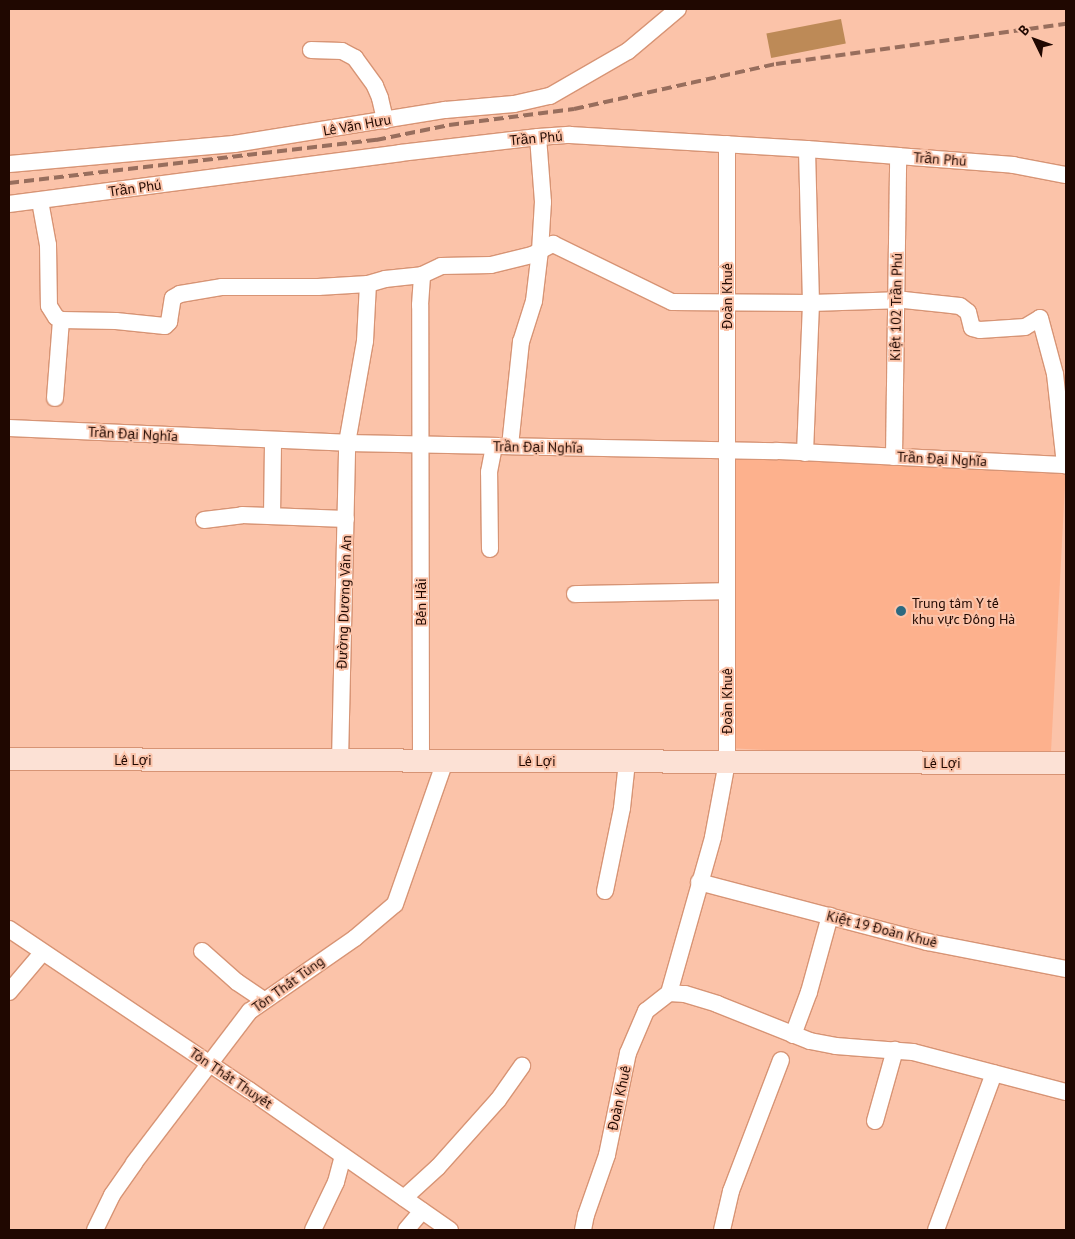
<!DOCTYPE html>
<meta charset="utf-8">
<style>
body{margin:0}
#map{position:relative;width:1075px;height:1239px;overflow:hidden;background:#fbc3a9;font-family:"PT Sans",sans-serif}
div>[style]{position:absolute}
.built>*{inset:0;background:#fdb18d;transform-origin:0 0}
.building>*{inset:0;background:#bd8a57;transform-origin:0 0}
.roads{filter:drop-shadow(1px 0 #d79475) drop-shadow(-1px 0 #d79475) drop-shadow(0 1px #d79475) drop-shadow(0 -1px #d79475)}
.street>*{height:16px;margin:-8px;padding:0 8px;transform-origin:8px;border-radius:8px;background:#fff}
.secondary>*{height:22px;margin:-11px;padding:0 11px;transform-origin:11px;border-radius:11px;background:#fce1d5}
.rail>*{height:4px;margin-top:-2px;transform-origin:0;background:repeating-linear-gradient(90deg,#986e5d 0 10px,transparent 0 15px)}
.dots>*{width:14px;height:14px;translate:-50% -50%;box-sizing:border-box;border:2px solid #fbc3a9;border-radius:50%}
span{translate:-50% -50%;white-space:nowrap;text-align:center;line-height:1.15;-webkit-text-stroke:4px #fbc3a9;paint-order:stroke}
.street-label{font-size:14px;color:#200801}
.poi-label{font-size:14px;color:#200801}
.left{translate:0 -50%;text-align:left}
.frame{position:absolute;inset:0;border:10px solid #200801;pointer-events:none}
.north{position:absolute;left:1010px;top:15px;width:50px;height:50px;-webkit-text-stroke:4px #fbc3a9;paint-order:stroke;rotate:312deg;font-size:14px;font-weight:700;line-height:20px;text-align:center;color:#200801}
.north::after{content:'';display:block;margin:auto;width:18px;height:22px;background:#200801;clip-path:polygon(50% 0,100% 100%,50% 72%,0 100%)}
</style>
<div id="map">
<div class="built">
<i style="left:734px;top:457px;width:332px;height:291px;rotate:3deg"></i>
</div>
<div class="building">
<i style="left:841px;top:19px;width:25px;height:76px;rotate:79deg"></i>
</div>
<div class="roads">
<div class="street">
<i style="left:311px;top:50px;width:31px;rotate:2deg"></i>
<i style="left:342px;top:51px;width:15px;rotate:28deg"></i>
<i style="left:355px;top:58px;width:34px;rotate:54deg"></i>
<i style="left:375px;top:86px;width:13px;rotate:67deg"></i>
<i style="left:380px;top:98px;width:23px;rotate:77deg"></i>
<i style="left:9px;top:164px;width:226px;rotate:-5.1deg"></i>
<i style="left:234px;top:144px;width:214px;rotate:-9.2deg"></i>
<i style="left:445px;top:110px;width:69px;rotate:-5deg"></i>
<i style="left:514px;top:104px;width:37px;rotate:-13deg"></i>
<i style="left:550px;top:96px;width:90px;rotate:-30deg"></i>
<i style="left:628px;top:51px;width:65px;rotate:-40deg"></i>
<i style="left:40px;top:201px;width:45px;rotate:79.7deg"></i>
<i style="left:48px;top:245px;width:61px;rotate:89.1deg"></i>
<i style="left:49px;top:306px;width:13px;rotate:58deg"></i>
<i style="left:56px;top:317px;width:6px;rotate:31deg"></i>
<i style="left:61px;top:320px;width:55px;rotate:1deg"></i>
<i style="left:116px;top:321px;width:49px;rotate:5.8deg"></i>
<i style="left:165px;top:326px;width:6px;rotate:-45deg"></i>
<i style="left:169px;top:322px;width:24px;rotate:-81deg"></i>
<i style="left:173px;top:298px;width:8px;rotate:-30deg"></i>
<i style="left:180px;top:294px;width:43px;rotate:-9.5deg"></i>
<i style="left:222px;top:287px;width:96px"></i>
<i style="left:318px;top:287px;width:50px;rotate:-3.4deg"></i>
<i style="left:368px;top:284px;width:18px;rotate:-16deg"></i>
<i style="left:385px;top:279px;width:37px;rotate:-6deg"></i>
<i style="left:9px;top:204px;width:394px;rotate:-7.4deg"></i>
<i style="left:400px;top:153px;width:139px;rotate:-6.6deg"></i>
<i style="left:538px;top:137px;width:32px;rotate:-4deg"></i>
<i style="left:570px;top:135px;width:237px;rotate:3.4deg"></i>
<i style="left:807px;top:149px;width:207px;rotate:4.4deg"></i>
<i style="left:1013px;top:165px;width:54px;rotate:10.7deg"></i>
<i style="left:55px;top:398px;width:78px;rotate:-85.6deg"></i>
<i style="left:9px;top:428px;width:338px;rotate:2.5deg"></i>
<i style="left:347px;top:443px;width:430px;rotate:1.1deg"></i>
<i style="left:777px;top:451px;width:289px;rotate:2.8deg"></i>
<i style="left:510px;top:446px;width:105px;rotate:-84deg"></i>
<i style="left:521px;top:342px;width:43px;rotate:-72.4deg"></i>
<i style="left:534px;top:301px;width:50px;rotate:-83.2deg"></i>
<i style="left:540px;top:251px;width:49px;rotate:-86.5deg"></i>
<i style="left:543px;top:202px;width:65px;rotate:-94.4deg"></i>
<i style="left:805px;top:453px;width:150px;rotate:-87.7deg"></i>
<i style="left:811px;top:303px;width:154px;rotate:-91.5deg"></i>
<i style="left:894px;top:457px;width:301px;rotate:-89.2deg"></i>
<i style="left:272px;top:516px;width:76px;rotate:-89.2deg"></i>
<i style="left:204px;top:520px;width:38px;rotate:-7deg"></i>
<i style="left:242px;top:515px;width:104px;rotate:2.2deg"></i>
<i style="left:490px;top:549px;width:77px;rotate:-90.7deg"></i>
<i style="left:489px;top:472px;width:26px;rotate:-79deg"></i>
<i style="left:575px;top:594px;width:152px;rotate:-1.1deg"></i>
<i style="left:340px;top:761px;width:318px;rotate:-88.7deg"></i>
<i style="left:347px;top:443px;width:104px;rotate:-80deg"></i>
<i style="left:365px;top:341px;width:57px;rotate:-87deg"></i>
<i style="left:421px;top:761px;width:456px;rotate:-90.1deg"></i>
<i style="left:420px;top:305px;width:30px;rotate:-86deg"></i>
<i style="left:422px;top:275px;width:21px;rotate:-25deg"></i>
<i style="left:441px;top:266px;width:50px;rotate:-1.1deg"></i>
<i style="left:491px;top:265px;width:42px;rotate:-13.7deg"></i>
<i style="left:532px;top:255px;width:24px;rotate:-28deg"></i>
<i style="left:553px;top:244px;width:132px;rotate:26deg"></i>
<i style="left:672px;top:302px;width:139px;rotate:0.4deg"></i>
<i style="left:811px;top:303px;width:93px;rotate:-1.8deg"></i>
<i style="left:904px;top:300px;width:56px;rotate:6.1deg"></i>
<i style="left:960px;top:306px;width:10px;rotate:37deg"></i>
<i style="left:968px;top:312px;width:16px;rotate:76deg"></i>
<i style="left:972px;top:328px;width:8px;rotate:14deg"></i>
<i style="left:980px;top:330px;width:45px;rotate:-3.8deg"></i>
<i style="left:1025px;top:327px;width:17px;rotate:-31deg"></i>
<i style="left:1040px;top:318px;width:58px;rotate:75deg"></i>
<i style="left:1055px;top:374px;width:92px;rotate:83.7deg"></i>
<i style="left:699px;top:882px;width:236px;rotate:14.7deg"></i>
<i style="left:927px;top:942px;width:142px;rotate:11deg"></i>
<i style="left:605px;top:891px;width:85px;rotate:-78.4deg"></i>
<i style="left:622px;top:808px;width:46px;rotate:-83.8deg"></i>
<i style="left:9px;top:929px;width:289px;rotate:33.9deg"></i>
<i style="left:249px;top:1090px;width:245px;rotate:34.9deg"></i>
<i style="left:202px;top:951px;width:47px;rotate:41.5deg"></i>
<i style="left:237px;top:982px;width:32px;rotate:34deg"></i>
<i style="left:9px;top:992px;width:51px;rotate:-49.8deg"></i>
<i style="left:669px;top:993px;width:16px;rotate:4deg"></i>
<i style="left:685px;top:994px;width:34px;rotate:17deg"></i>
<i style="left:717px;top:1004px;width:100px;rotate:21.7deg"></i>
<i style="left:810px;top:1041px;width:26px;rotate:11deg"></i>
<i style="left:836px;top:1046px;width:77px;rotate:4.5deg"></i>
<i style="left:913px;top:1052px;width:158px;rotate:14.7deg"></i>
<i style="left:793px;top:1035px;width:46px;rotate:-69.6deg"></i>
<i style="left:809px;top:992px;width:79px;rotate:-74.6deg"></i>
<i style="left:875px;top:1121px;width:74px;rotate:-74.3deg"></i>
<i style="left:404px;top:1198px;width:46px;rotate:-42.4deg"></i>
<i style="left:438px;top:1167px;width:90px;rotate:-48.2deg"></i>
<i style="left:498px;top:1100px;width:42px;rotate:-54.8deg"></i>
<i style="left:95px;top:1230px;width:39px;rotate:-64deg"></i>
<i style="left:112px;top:1195px;width:39px;rotate:-55deg"></i>
<i style="left:134px;top:1163px;width:191px;rotate:-52.7deg"></i>
<i style="left:250px;top:1011px;width:128px;rotate:-34.8deg"></i>
<i style="left:355px;top:938px;width:52px;rotate:-40.4deg"></i>
<i style="left:395px;top:904px;width:151px;rotate:-70.7deg"></i>
<i style="left:313px;top:1230px;width:53px;rotate:-64.4deg"></i>
<i style="left:336px;top:1182px;width:27px;rotate:-75deg"></i>
<i style="left:406px;top:1230px;width:25px;rotate:-50deg"></i>
<i style="left:583px;top:1230px;width:15px;rotate:-79deg"></i>
<i style="left:586px;top:1215px;width:64px;rotate:-70.7deg"></i>
<i style="left:607px;top:1155px;width:104px;rotate:-78.4deg"></i>
<i style="left:628px;top:1053px;width:46px;rotate:-66.8deg"></i>
<i style="left:646px;top:1011px;width:29px;rotate:-38deg"></i>
<i style="left:669px;top:993px;width:162px;rotate:-74.2deg"></i>
<i style="left:713px;top:837px;width:76px;rotate:-79.4deg"></i>
<i style="left:727px;top:762px;width:618px;rotate:-90deg"></i>
<i style="left:722px;top:1230px;width:40px;rotate:-77deg"></i>
<i style="left:731px;top:1191px;width:140px;rotate:-69.1deg"></i>
<i style="left:936px;top:1230px;width:167px;rotate:-69.7deg"></i>
</div>
<div class="secondary">
<i style="left:9px;top:759px;width:1057px;rotate:0.22deg"></i>
</div>
</div>
<div class="rail">
<i style="left:9px;top:183px;width:370px;rotate:-6.7deg"></i>
<i style="left:376px;top:140px;width:75px;rotate:-11.6deg"></i>
<i style="left:449px;top:125px;width:126px;rotate:-7.3deg"></i>
<i style="left:574px;top:109px;width:207px;rotate:-12.6deg"></i>
<i style="left:776px;top:64px;width:293px;rotate:-7.9deg"></i>
</div>
<div class="dots">
<i style="left:901px;top:611px;background:#2c6980"></i>
</div>
<div class="street-label">
<span style="left:357px;top:125px;rotate:-10deg">Lê Văn Hưu</span>
<span style="left:536px;top:138px;rotate:-5deg">Trần Phú</span>
<span style="left:940px;top:159px;rotate:4deg">Trần Phú</span>
<span style="left:135px;top:188px;rotate:-8deg">Trần Phú</span>
<span style="left:727px;top:296px;rotate:-90deg">Đoàn Khuê</span>
<span style="left:896px;top:307px;rotate:-89deg">Kiệt 102 Trần Phú</span>
<span style="left:133px;top:434px;rotate:3deg">Trần Đại Nghĩa</span>
<span style="left:538px;top:447px;rotate:1deg">Trần Đại Nghĩa</span>
<span style="left:942px;top:459px;rotate:3deg">Trần Đại Nghĩa</span>
<span style="left:344px;top:602px;rotate:-88deg">Đường Dương Văn An</span>
<span style="left:421px;top:602px;rotate:-90deg">Bến Hải</span>
<span style="left:727px;top:701px;rotate:-90deg">Đoàn Khuê</span>
<span style="left:133px;top:760px">Lê Lợi</span>
<span style="left:537px;top:761px">Lê Lợi</span>
<span style="left:942px;top:763px">Lê Lợi</span>
<span style="left:882px;top:929px;rotate:14deg">Kiệt 19 Đoàn Khuê</span>
<span style="left:288px;top:984px;rotate:-36deg">Tôn Thất Tùng</span>
<span style="left:231px;top:1078px;rotate:34deg">Tôn Thất Thuyết</span>
<span style="left:619px;top:1098px;rotate:-78deg">Đoàn Khuê</span>
</div>
<div class="poi-label">
<span class="left" style="left:912px;top:611px">Trung tâm Y tế<br>khu vực Đông Hà</span>
</div>
<div class="frame"></div>
<div class="north">B</div>
</div>
